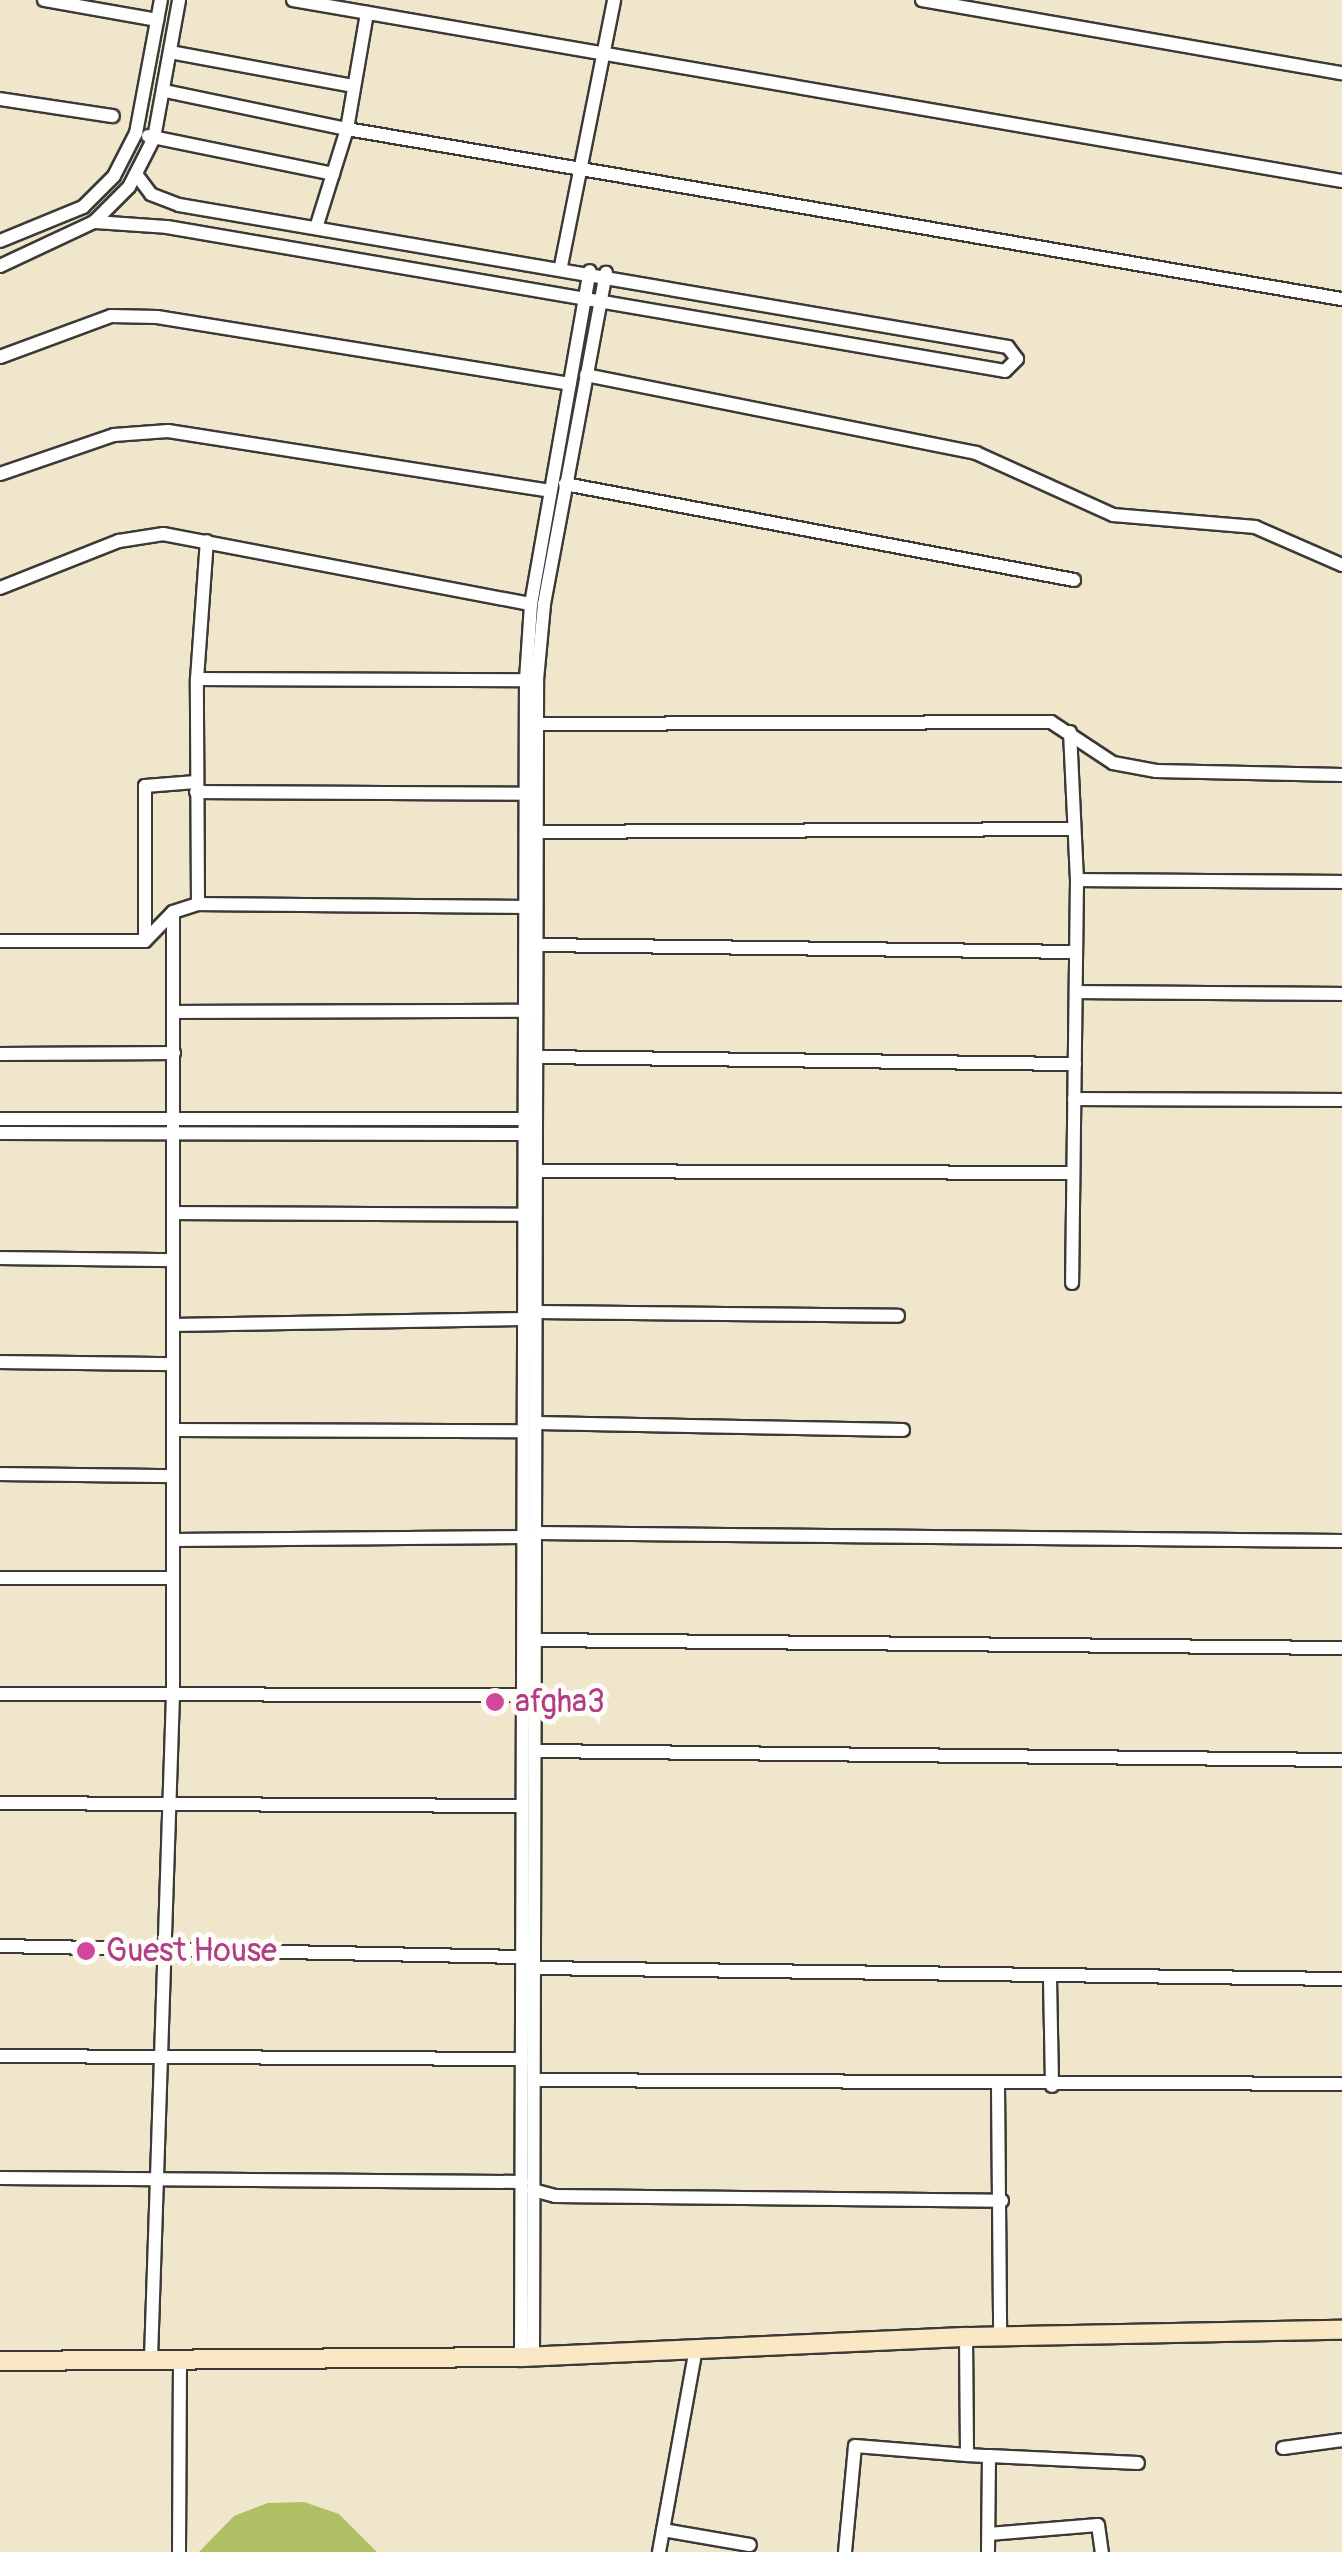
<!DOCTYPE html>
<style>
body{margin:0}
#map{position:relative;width:1342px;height:2552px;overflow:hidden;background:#f0e6cb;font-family:Pangolin,sans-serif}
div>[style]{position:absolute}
.green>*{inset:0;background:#afc064}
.roads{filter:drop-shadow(2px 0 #3c3a36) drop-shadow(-2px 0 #3c3a36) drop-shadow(0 2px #3c3a36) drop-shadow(0 -2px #3c3a36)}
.street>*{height:12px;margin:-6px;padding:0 6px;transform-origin:6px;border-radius:6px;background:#fff}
.secondary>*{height:18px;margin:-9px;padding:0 9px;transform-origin:9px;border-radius:9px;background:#fae7c3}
.dots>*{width:28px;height:28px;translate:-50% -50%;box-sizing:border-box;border:5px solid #fdfcf7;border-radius:50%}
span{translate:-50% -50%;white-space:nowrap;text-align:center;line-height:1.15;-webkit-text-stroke:10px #fdfcf7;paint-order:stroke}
.hotel-label{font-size:32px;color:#b23c85}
.left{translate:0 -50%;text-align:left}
</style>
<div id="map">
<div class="green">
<i style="clip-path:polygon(304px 2502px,339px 2514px,377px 2552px,199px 2552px,234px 2516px,268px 2503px)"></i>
</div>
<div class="roads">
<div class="street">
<i style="left:44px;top:0;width:115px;rotate:10deg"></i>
<i style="left:293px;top:0;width:1065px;rotate:9.79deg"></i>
<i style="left:922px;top:0;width:426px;rotate:9.9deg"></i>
<i style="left:170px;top:52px;width:187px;rotate:10.5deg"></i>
<i style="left:165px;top:91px;width:186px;rotate:11.8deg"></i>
<i style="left:347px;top:129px;width:1009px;rotate:9.7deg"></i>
<i style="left:0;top:99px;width:114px;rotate:8.6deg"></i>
<i style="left:148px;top:136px;width:189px;rotate:11.6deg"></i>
<i style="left:94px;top:222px;width:73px;rotate:3.9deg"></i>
<i style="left:167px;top:227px;width:850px;rotate:9.75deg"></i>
<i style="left:1005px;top:371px;width:17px;rotate:-45deg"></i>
<i style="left:1017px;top:359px;width:15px;rotate:-127deg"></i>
<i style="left:1008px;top:347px;width:841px;rotate:-170.28deg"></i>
<i style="left:179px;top:205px;width:30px;rotate:-159deg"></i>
<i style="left:151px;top:194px;width:25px;rotate:-127deg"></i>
<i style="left:316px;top:228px;width:104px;rotate:-72.6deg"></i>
<i style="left:347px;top:129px;width:118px;rotate:-80.2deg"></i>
<i style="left:0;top:241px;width:90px;rotate:-22.3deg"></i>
<i style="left:83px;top:207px;width:44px;rotate:-45deg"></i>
<i style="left:114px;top:176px;width:48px;rotate:-62.9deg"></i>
<i style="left:136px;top:133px;width:135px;rotate:-79.4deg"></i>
<i style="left:0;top:266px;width:104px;rotate:-25.1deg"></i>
<i style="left:94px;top:222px;width:49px;rotate:-45deg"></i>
<i style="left:129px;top:187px;width:55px;rotate:-63deg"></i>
<i style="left:154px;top:138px;width:140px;rotate:-79.7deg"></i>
<i style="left:561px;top:266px;width:271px;rotate:-78.7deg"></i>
<i style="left:0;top:357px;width:118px;rotate:-20.3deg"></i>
<i style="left:111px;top:316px;width:46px;rotate:1.2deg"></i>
<i style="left:157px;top:317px;width:418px;rotate:9.2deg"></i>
<i style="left:586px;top:375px;width:398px;rotate:11.3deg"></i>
<i style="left:976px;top:453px;width:150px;rotate:24.3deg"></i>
<i style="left:1113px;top:515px;width:143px;rotate:4.8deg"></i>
<i style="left:1255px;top:527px;width:95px;rotate:23.6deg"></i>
<i style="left:0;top:474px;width:120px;rotate:-18.9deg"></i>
<i style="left:114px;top:435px;width:54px;rotate:-4.2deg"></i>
<i style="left:168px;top:431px;width:387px;rotate:8.9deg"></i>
<i style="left:565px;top:484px;width:518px;rotate:10.68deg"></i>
<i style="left:0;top:588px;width:128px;rotate:-21.6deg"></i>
<i style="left:119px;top:541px;width:45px;rotate:-9deg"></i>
<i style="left:163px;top:534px;width:375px;rotate:10.8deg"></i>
<i style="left:197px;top:679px;width:329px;rotate:0.2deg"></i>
<i style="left:538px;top:724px;width:513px;rotate:-0.22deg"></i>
<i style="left:1051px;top:722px;width:74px;rotate:33.5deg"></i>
<i style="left:1113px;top:763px;width:44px;rotate:10.5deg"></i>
<i style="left:1156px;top:771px;width:186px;rotate:1.2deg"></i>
<i style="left:1070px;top:732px;width:148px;rotate:87.3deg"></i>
<i style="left:1077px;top:880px;width:403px;rotate:90.7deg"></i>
<i style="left:196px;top:792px;width:329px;rotate:0.3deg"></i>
<i style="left:537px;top:832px;width:533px;rotate:-0.32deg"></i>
<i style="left:1077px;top:880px;width:265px;rotate:0.4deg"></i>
<i style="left:198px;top:904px;width:326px;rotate:0.5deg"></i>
<i style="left:0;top:941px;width:145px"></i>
<i style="left:145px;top:941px;width:40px;rotate:-46deg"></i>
<i style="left:145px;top:941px;width:155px;rotate:-90deg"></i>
<i style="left:145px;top:786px;width:51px;rotate:-4.5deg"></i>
<i style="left:537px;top:945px;width:539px;rotate:0.74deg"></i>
<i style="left:1076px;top:992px;width:266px;rotate:0.4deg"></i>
<i style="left:174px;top:1012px;width:349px;rotate:-0.2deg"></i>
<i style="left:0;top:1054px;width:174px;rotate:-0.3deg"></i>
<i style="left:537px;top:1057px;width:538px;rotate:0.75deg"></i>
<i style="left:1074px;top:1099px;width:268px;rotate:0.2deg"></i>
<i style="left:0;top:1119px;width:529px"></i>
<i style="left:0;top:1133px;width:527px;rotate:0.11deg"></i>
<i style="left:537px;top:1171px;width:536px;rotate:0.21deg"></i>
<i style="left:174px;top:1213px;width:348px;rotate:0.3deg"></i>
<i style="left:0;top:1258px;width:173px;rotate:0.7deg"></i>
<i style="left:536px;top:1312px;width:362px;rotate:0.6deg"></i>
<i style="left:173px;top:1325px;width:350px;rotate:-1deg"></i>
<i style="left:0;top:1362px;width:173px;rotate:0.7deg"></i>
<i style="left:537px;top:1423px;width:366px;rotate:1.1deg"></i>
<i style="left:173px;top:1430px;width:350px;rotate:0.2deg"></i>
<i style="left:0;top:1474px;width:173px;rotate:0.7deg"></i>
<i style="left:537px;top:1533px;width:805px;rotate:0.57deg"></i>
<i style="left:173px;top:1540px;width:349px;rotate:-0.5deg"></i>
<i style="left:0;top:1578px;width:173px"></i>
<i style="left:536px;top:1640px;width:806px;rotate:0.57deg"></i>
<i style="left:0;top:1694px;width:522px;rotate:0.11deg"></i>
<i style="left:535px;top:1751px;width:807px;rotate:0.64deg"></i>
<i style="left:0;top:1803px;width:521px;rotate:0.33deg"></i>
<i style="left:0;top:1946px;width:522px;rotate:1.21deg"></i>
<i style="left:534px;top:1968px;width:808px;rotate:0.78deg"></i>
<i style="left:1050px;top:1979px;width:107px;rotate:88.9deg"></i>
<i style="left:0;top:2056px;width:522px;rotate:0.33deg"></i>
<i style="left:534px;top:2080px;width:808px;rotate:0.28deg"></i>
<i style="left:998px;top:2086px;width:250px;rotate:89.5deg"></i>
<i style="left:0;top:2178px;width:522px;rotate:0.44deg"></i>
<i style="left:533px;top:2190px;width:23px;rotate:15deg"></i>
<i style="left:555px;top:2196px;width:447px;rotate:0.6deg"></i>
<i style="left:966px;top:2337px;width:118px;rotate:89.5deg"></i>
<i style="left:967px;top:2455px;width:22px;rotate:3deg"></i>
<i style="left:989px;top:2456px;width:96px;rotate:90.6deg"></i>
<i style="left:521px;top:2357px;width:1677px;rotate:-89.83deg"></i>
<i style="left:526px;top:680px;width:76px;rotate:-86.2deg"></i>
<i style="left:531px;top:604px;width:338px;rotate:-80deg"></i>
<i style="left:533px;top:2357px;width:1677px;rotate:-89.86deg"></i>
<i style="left:537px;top:680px;width:76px;rotate:-84.7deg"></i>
<i style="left:544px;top:604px;width:337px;rotate:-79.4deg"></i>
<i style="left:151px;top:2358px;width:664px;rotate:-88.1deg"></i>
<i style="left:173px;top:1694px;width:782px;rotate:-90deg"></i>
<i style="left:173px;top:912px;width:26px;rotate:-18deg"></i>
<i style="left:198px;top:904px;width:225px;rotate:-90.3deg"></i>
<i style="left:197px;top:679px;width:138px;rotate:-85.9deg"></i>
<i style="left:1283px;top:2448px;width:60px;rotate:-7.7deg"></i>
<i style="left:989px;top:2456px;width:149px;rotate:2.7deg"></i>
<i style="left:663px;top:2530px;width:88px;rotate:9.8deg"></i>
<i style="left:989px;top:2534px;width:109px;rotate:-4.7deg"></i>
<i style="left:1098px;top:2525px;width:27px;rotate:82deg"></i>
<i style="left:179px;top:2552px;width:194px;rotate:-89.7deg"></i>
<i style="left:659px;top:2552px;width:207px;rotate:-79.7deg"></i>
<i style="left:845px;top:2552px;width:106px;rotate:-84.6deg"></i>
<i style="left:855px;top:2446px;width:112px;rotate:4.6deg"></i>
</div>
<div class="secondary">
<i style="left:0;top:2361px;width:521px;rotate:-0.44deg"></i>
<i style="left:521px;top:2357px;width:445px;rotate:-2.6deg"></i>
<i style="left:966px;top:2337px;width:376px;rotate:-1.1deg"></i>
</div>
</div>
<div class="dots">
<i style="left:495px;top:1702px;background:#d1479c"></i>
<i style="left:86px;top:1951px;background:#d1479c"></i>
</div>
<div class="hotel-label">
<span class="left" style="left:515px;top:1702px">afgha3</span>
<span class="left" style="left:106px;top:1951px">Guest House</span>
</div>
</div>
